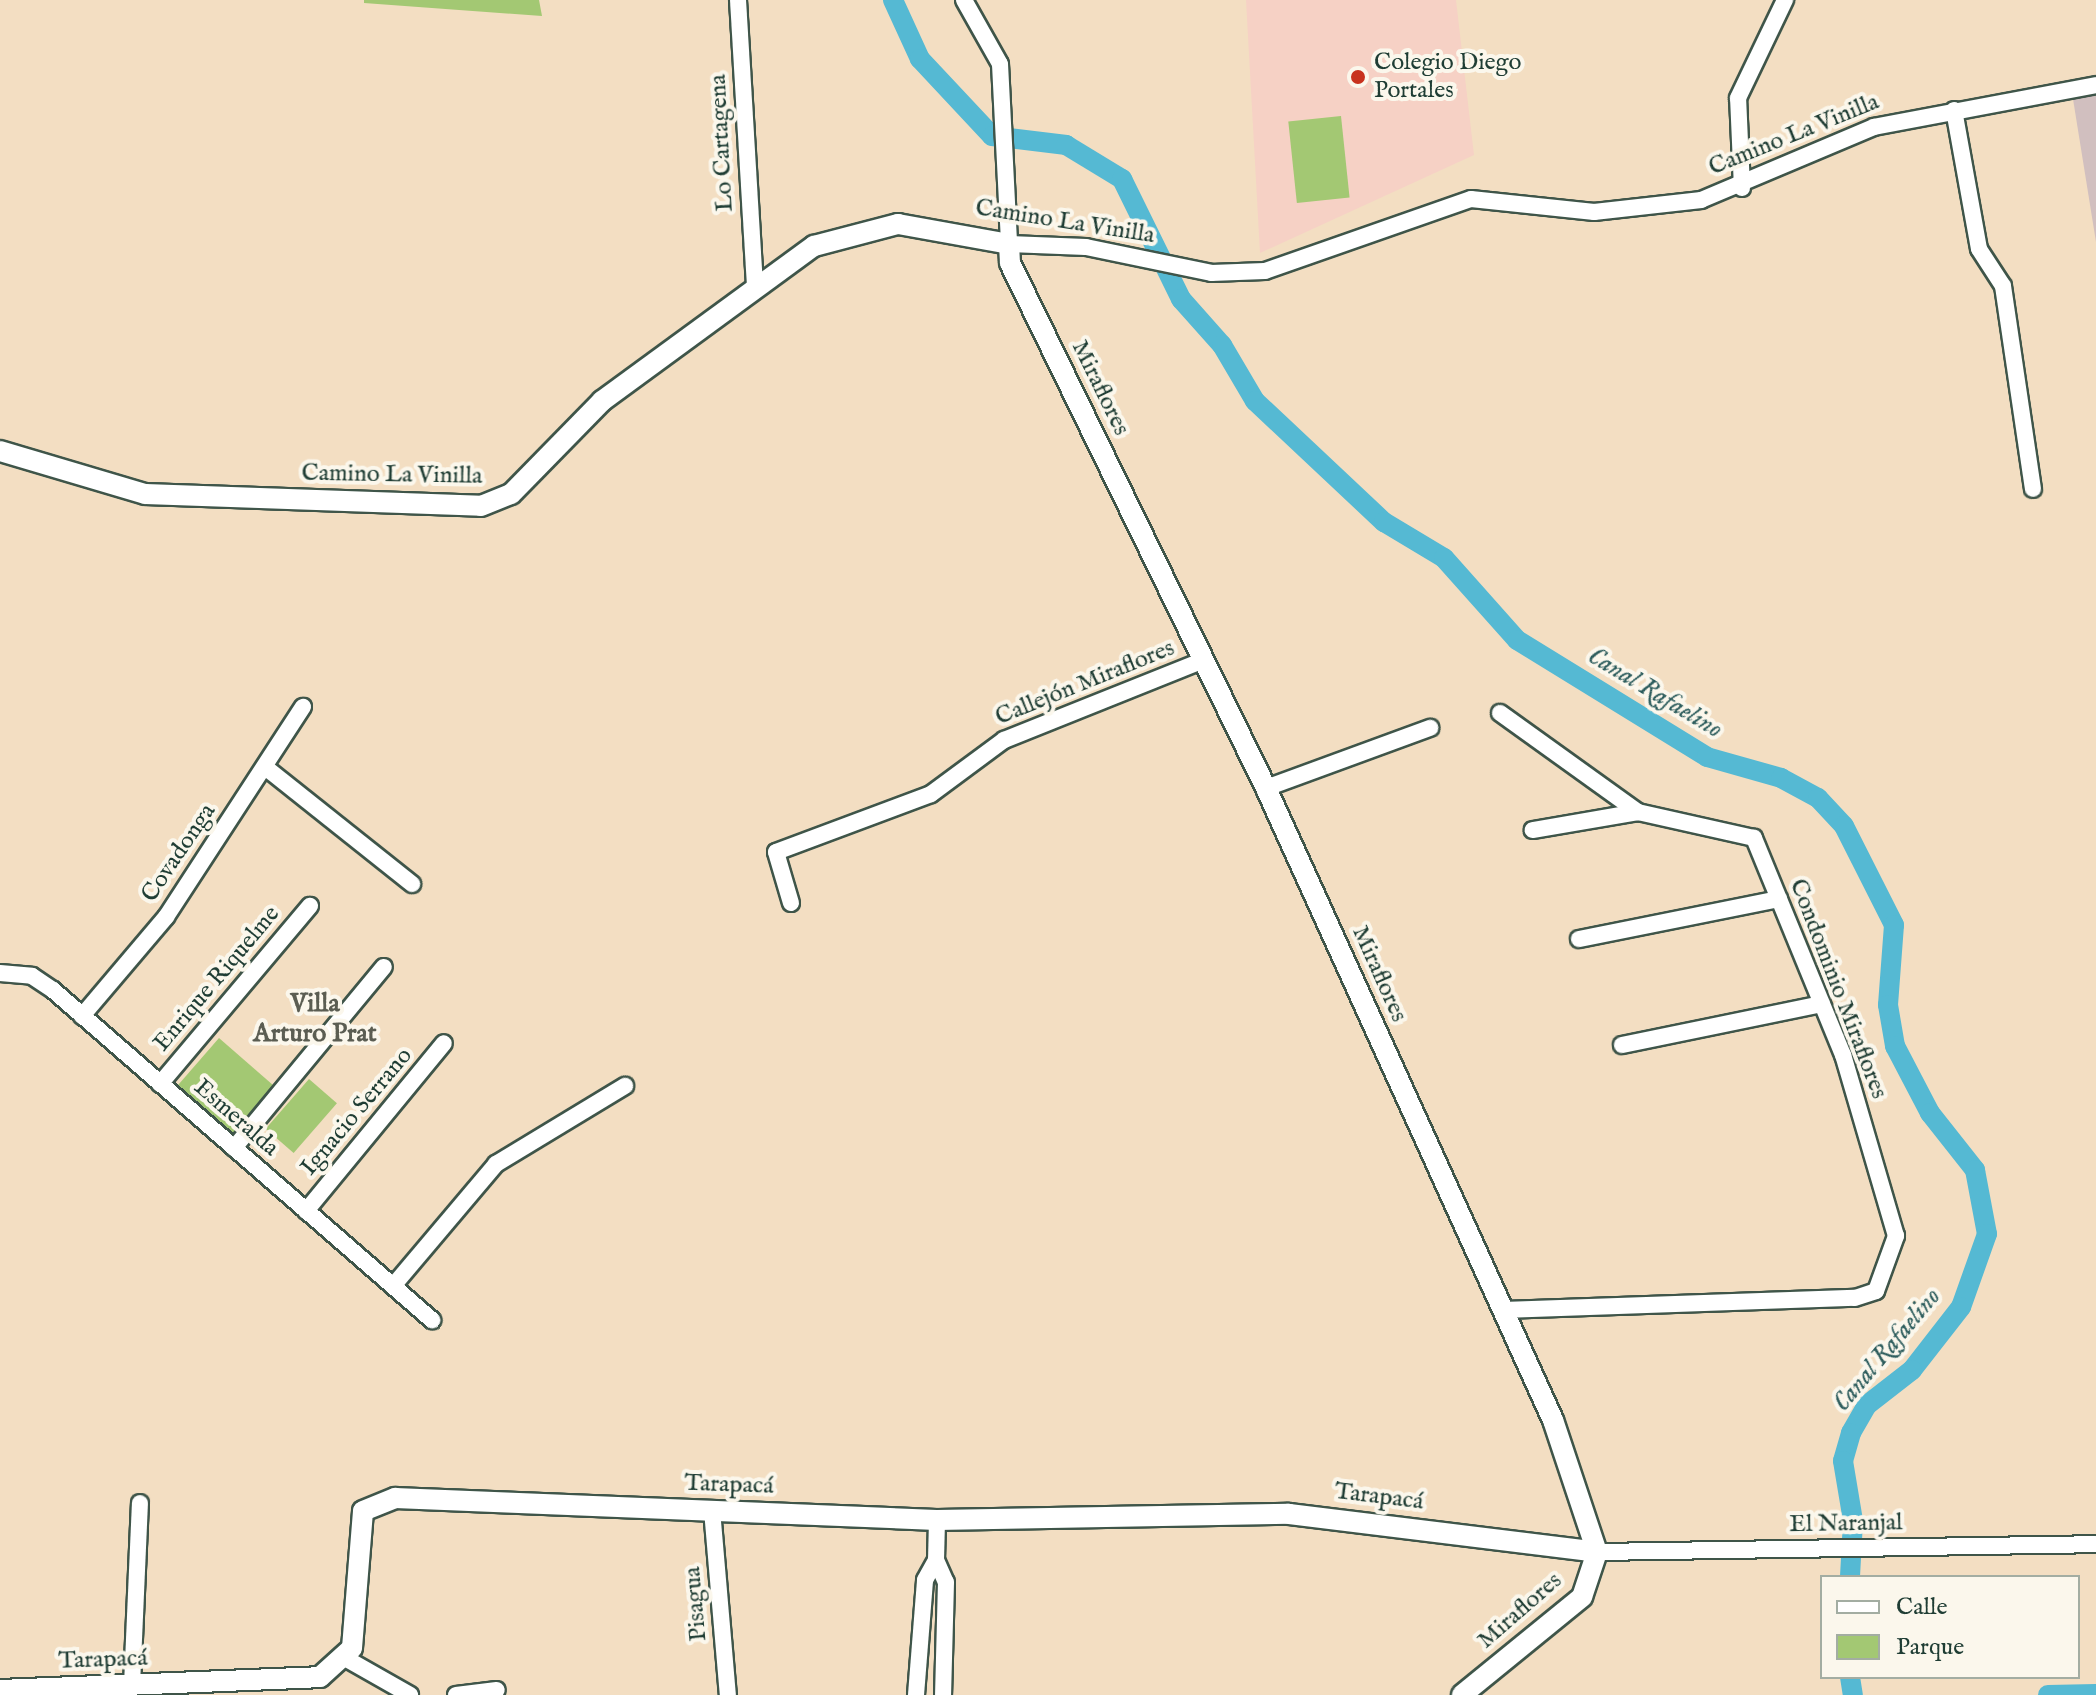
<!DOCTYPE html>
<meta charset="utf-8">
<style>
body{margin:0}
#map{position:relative;width:2096px;height:1695px;overflow:hidden;background:#f3dec2;font-family:"IM FELL English",serif}
div>[style]{position:absolute}
.built>*{inset:0;background:#f6d1c5}
.industrial>*{inset:0;background:#d1bfbf}
.green>*{inset:0;background:#a3c873;transform-origin:0 0}
.canal>*{height:20px;margin:-10px;padding:0 10px;transform-origin:10px;border-radius:10px;background:#55b9d3}
.roads{filter:drop-shadow(2px 0 #3f5549) drop-shadow(-2px 0 #3f5549) drop-shadow(0 2px #3f5549) drop-shadow(0 -2px #3f5549)}
.minor>*{height:16px;margin:-8px;padding:0 8px;transform-origin:8px;border-radius:8px;background:#fff}
.tertiary>*{height:20px;margin:-10px;padding:0 10px;transform-origin:10px;border-radius:10px;background:#fff}
.dots>*{width:22px;height:22px;translate:-50% -50%;box-sizing:border-box;border:4px solid #fbf7ec;border-radius:50%}
span{translate:-50% -50%;white-space:nowrap;text-align:center;line-height:1.15;-webkit-text-stroke:8px #fbf7ec;paint-order:stroke}
.poi-label{font-size:24px;color:#1f3d34}
.left{translate:0 -50%;text-align:left}
.street-label{font-size:24px;color:#1f3d34}
.water-label{font-size:26px;color:#2c5c5c;font-style:italic}
.neighbourhood-label{font-size:26px;color:#5b5d52;font-weight:700}
.legend{position:absolute;left:1820px;top:1575px;width:260px;height:104px;box-sizing:border-box;background:#fbf7ec;border:2px solid #a3ada2;margin:0;padding:10px 14px;list-style:none;font-size:24px;color:#1f3d34}
.legend li{display:flex;align-items:center;gap:16px;height:40px}
.legend b{width:40px;border:2px solid #a3ada2}
</style>
<div id="map">
<div class="built">
<i style="clip-path:polygon(1246px 0,1456px 0,1474px 155px,1260px 253px)"></i>
</div>
<div class="industrial">
<i style="clip-path:polygon(2096px 95px,2096px 242px,2073px 99px)"></i>
</div>
<div class="green">
<i style="clip-path:polygon(364px 0,539px 0,542px 16px,364px 3px)"></i>
<i style="left:1341px;top:116px;width:82px;height:53px;rotate:84deg"></i>
<i style="left:219px;top:1038px;width:73px;height:65px;rotate:41deg"></i>
<i style="left:309px;top:1079px;width:37px;height:66px;rotate:41deg"></i>
</div>
<div class="canal">
<i style="left:893px;top:0;width:65px;rotate:65.4deg"></i>
<i style="left:920px;top:59px;width:105px;rotate:46.9deg"></i>
<i style="left:992px;top:136px;width:75px;rotate:6.9deg"></i>
<i style="left:1066px;top:145px;width:66px;rotate:31.3deg"></i>
<i style="left:1122px;top:179px;width:134px;rotate:63.8deg"></i>
<i style="left:1181px;top:299px;width:62px;rotate:48.3deg"></i>
<i style="left:1222px;top:345px;width:65px;rotate:59.5deg"></i>
<i style="left:1255px;top:401px;width:177px;rotate:43.2deg"></i>
<i style="left:1384px;top:522px;width:70px;rotate:31deg"></i>
<i style="left:1444px;top:558px;width:110px;rotate:48.3deg"></i>
<i style="left:1517px;top:640px;width:223px;rotate:31.6deg"></i>
<i style="left:1707px;top:757px;width:77px;rotate:15.8deg"></i>
<i style="left:1781px;top:778px;width:42px;rotate:28.4deg"></i>
<i style="left:1818px;top:798px;width:38px;rotate:47deg"></i>
<i style="left:1844px;top:826px;width:111px;rotate:63.2deg"></i>
<i style="left:1894px;top:925px;width:80px;rotate:94.3deg"></i>
<i style="left:1888px;top:1005px;width:42px;rotate:80.3deg"></i>
<i style="left:1895px;top:1046px;width:76px;rotate:62.4deg"></i>
<i style="left:1930px;top:1113px;width:73px;rotate:51.7deg"></i>
<i style="left:1975px;top:1170px;width:65px;rotate:79.4deg"></i>
<i style="left:1987px;top:1234px;width:77px;rotate:109.6deg"></i>
<i style="left:1961px;top:1307px;width:80px;rotate:127.9deg"></i>
<i style="left:1912px;top:1370px;width:57px;rotate:142.1deg"></i>
<i style="left:1867px;top:1405px;width:32px;rotate:120deg"></i>
<i style="left:1851px;top:1433px;width:29px;rotate:106deg"></i>
<i style="left:1843px;top:1461px;width:61px;rotate:80.5deg"></i>
<i style="left:1853px;top:1521px;width:56px;rotate:93.1deg"></i>
<i style="left:1850px;top:1677px;width:18px;rotate:81deg"></i>
<i style="left:2048px;top:1695px;width:48px;rotate:-1.2deg"></i>
</div>
<div class="roads">
<div class="minor">
<i style="left:738px;top:0;width:285px;rotate:86.6deg"></i>
<i style="left:964px;top:0;width:73px;rotate:60.6deg"></i>
<i style="left:1000px;top:64px;width:180px;rotate:87.1deg"></i>
<i style="left:1009px;top:244px;width:77px;rotate:2.2deg"></i>
<i style="left:1086px;top:247px;width:128px;rotate:11.7deg"></i>
<i style="left:1211px;top:273px;width:54px;rotate:-2.1deg"></i>
<i style="left:1265px;top:271px;width:218px;rotate:-19.3deg"></i>
<i style="left:1471px;top:199px;width:124px;rotate:6deg"></i>
<i style="left:1594px;top:212px;width:108px;rotate:-6.4deg"></i>
<i style="left:1701px;top:200px;width:188px;rotate:-22.9deg"></i>
<i style="left:1874px;top:127px;width:226px;rotate:-10.7deg"></i>
<i style="left:1954px;top:110px;width:141px;rotate:79.8deg"></i>
<i style="left:1979px;top:249px;width:44px;rotate:57deg"></i>
<i style="left:2003px;top:286px;width:205px;rotate:81.6deg"></i>
<i style="left:1742px;top:188px;width:90px;rotate:-92.5deg"></i>
<i style="left:1738px;top:98px;width:109px;rotate:-64.4deg"></i>
<i style="left:1500px;top:713px;width:170px;rotate:35.7deg"></i>
<i style="left:265px;top:767px;width:188px;rotate:38.5deg"></i>
<i style="left:1266px;top:788px;width:175px;rotate:-20.1deg"></i>
<i style="left:791px;top:903px;width:53px;rotate:-106.4deg"></i>
<i style="left:776px;top:852px;width:165px;rotate:-20.5deg"></i>
<i style="left:931px;top:794px;width:91px;rotate:-36.5deg"></i>
<i style="left:1004px;top:740px;width:215px;rotate:-21.8deg"></i>
<i style="left:1579px;top:939px;width:204px;rotate:-11.3deg"></i>
<i style="left:0;top:973px;width:32px;rotate:5deg"></i>
<i style="left:32px;top:976px;width:25px;rotate:34deg"></i>
<i style="left:53px;top:990px;width:503px;rotate:41.05deg"></i>
<i style="left:82px;top:1016px;width:130px;rotate:-49.7deg"></i>
<i style="left:166px;top:917px;width:251px;rotate:-56.9deg"></i>
<i style="left:1622px;top:1045px;width:204px;rotate:-11.6deg"></i>
<i style="left:160px;top:1084px;width:233px;rotate:-49.9deg"></i>
<i style="left:234px;top:1148px;width:235px;rotate:-50.4deg"></i>
<i style="left:306px;top:1211px;width:217px;rotate:-50.6deg"></i>
<i style="left:393px;top:1286px;width:160px;rotate:-49.8deg"></i>
<i style="left:496px;top:1164px;width:151px;rotate:-31.2deg"></i>
<i style="left:1503px;top:1310px;width:352px;rotate:-2deg"></i>
<i style="left:1855px;top:1298px;width:22px;rotate:-18deg"></i>
<i style="left:1876px;top:1291px;width:59px;rotate:-70deg"></i>
<i style="left:1896px;top:1236px;width:189px;rotate:-106.3deg"></i>
<i style="left:1843px;top:1055px;width:235px;rotate:-112.3deg"></i>
<i style="left:1754px;top:838px;width:119px;rotate:-167.4deg"></i>
<i style="left:1638px;top:812px;width:107px;rotate:170.3deg"></i>
<i style="left:712px;top:1510px;width:186px;rotate:85.1deg"></i>
<i style="left:937px;top:1520px;width:40px;rotate:91.4deg"></i>
<i style="left:936px;top:1560px;width:24px;rotate:66deg"></i>
<i style="left:946px;top:1582px;width:113px;rotate:91.5deg"></i>
<i style="left:1597px;top:1552px;width:499px;rotate:-0.9deg"></i>
<i style="left:345px;top:1658px;width:75px;rotate:29.6deg"></i>
<i style="left:132px;top:1685px;width:182px;rotate:-87.5deg"></i>
<i style="left:456px;top:1695px;width:41px;rotate:-7deg"></i>
<i style="left:916px;top:1695px;width:115px;rotate:-85.5deg"></i>
<i style="left:925px;top:1580px;width:23px;rotate:-61deg"></i>
</div>
<div class="tertiary">
<i style="left:0;top:451px;width:151px;rotate:16.5deg"></i>
<i style="left:145px;top:494px;width:336px;rotate:2deg"></i>
<i style="left:481px;top:506px;width:32px;rotate:-22deg"></i>
<i style="left:511px;top:494px;width:130px;rotate:-45.6deg"></i>
<i style="left:602px;top:401px;width:263px;rotate:-36.2deg"></i>
<i style="left:814px;top:246px;width:87px;rotate:-14.7deg"></i>
<i style="left:898px;top:224px;width:113px;rotate:10.2deg"></i>
<i style="left:1009px;top:244px;width:19px;rotate:87deg"></i>
<i style="left:1010px;top:263px;width:584px;rotate:64.01deg"></i>
<i style="left:1266px;top:788px;width:694px;rotate:65.58deg"></i>
<i style="left:1553px;top:1420px;width:139px;rotate:71.6deg"></i>
<i style="left:1597px;top:1552px;width:47px;rotate:108.4deg"></i>
<i style="left:1582px;top:1597px;width:155px;rotate:140.8deg"></i>
<i style="left:0;top:1690px;width:320px;rotate:-2.3deg"></i>
<i style="left:320px;top:1677px;width:43px;rotate:-42.2deg"></i>
<i style="left:352px;top:1648px;width:137px;rotate:-85.4deg"></i>
<i style="left:363px;top:1511px;width:35px;rotate:-22deg"></i>
<i style="left:395px;top:1498px;width:542px;rotate:2.32deg"></i>
<i style="left:937px;top:1520px;width:352px;rotate:-1deg"></i>
<i style="left:1289px;top:1514px;width:310px;rotate:7deg"></i>
</div>
</div>
<div class="dots">
<i style="left:1358px;top:77px;background:#c8321e"></i>
</div>
<div class="poi-label">
<span class="left" style="left:1374px;top:77px">Colegio Diego<br>Portales</span>
</div>
<div class="street-label">
<span style="left:1794px;top:135px;rotate:-22deg">Camino La Vinilla</span>
<span style="left:722px;top:143px;rotate:-93deg">Lo Cartagena</span>
<span style="left:1065px;top:222px;rotate:9deg">Camino La Vinilla</span>
<span style="left:1100px;top:388px;rotate:64deg">Miraflores</span>
<span style="left:392px;top:475px;rotate:1deg">Camino La Vinilla</span>
<span style="left:1085px;top:683px;rotate:-22deg">Callejón Miraflores</span>
<span style="left:179px;top:853px;rotate:-56deg">Covadonga</span>
<span style="left:1379px;top:974px;rotate:66deg">Miraflores</span>
<span style="left:217px;top:979px;rotate:-50deg">Enrique Riquelme</span>
<span style="left:1838px;top:989px;rotate:69deg">Condominio Miraflores</span>
<span style="left:357px;top:1112px;rotate:-50deg">Ignacio Serrano</span>
<span style="left:236px;top:1118px;rotate:41deg">Esmeralda</span>
<span style="left:729px;top:1485px;rotate:2deg">Tarapacá</span>
<span style="left:1379px;top:1497px;rotate:7deg">Tarapacá</span>
<span style="left:1846px;top:1524px;rotate:-1deg">El Naranjal</span>
<span style="left:696px;top:1604px;rotate:-95deg">Pisagua</span>
<span style="left:1520px;top:1611px;rotate:-41deg">Miraflores</span>
<span style="left:103px;top:1660px;rotate:-2deg">Tarapacá</span>
</div>
<div class="water-label">
<span style="left:1655px;top:693px;rotate:31deg">Canal Rafaelino</span>
<span style="left:1887px;top:1350px;rotate:-50deg">Canal Rafaelino</span>
</div>
<div class="neighbourhood-label">
<span style="left:315px;top:1019px">Villa<br>Arturo Prat</span>
</div>
<ul class="legend">
<li><b style="height:10px;background:#fff"></b>Calle</li>
<li><b style="height:22px;background:#a3c873"></b>Parque</li>
</ul>
</div>
